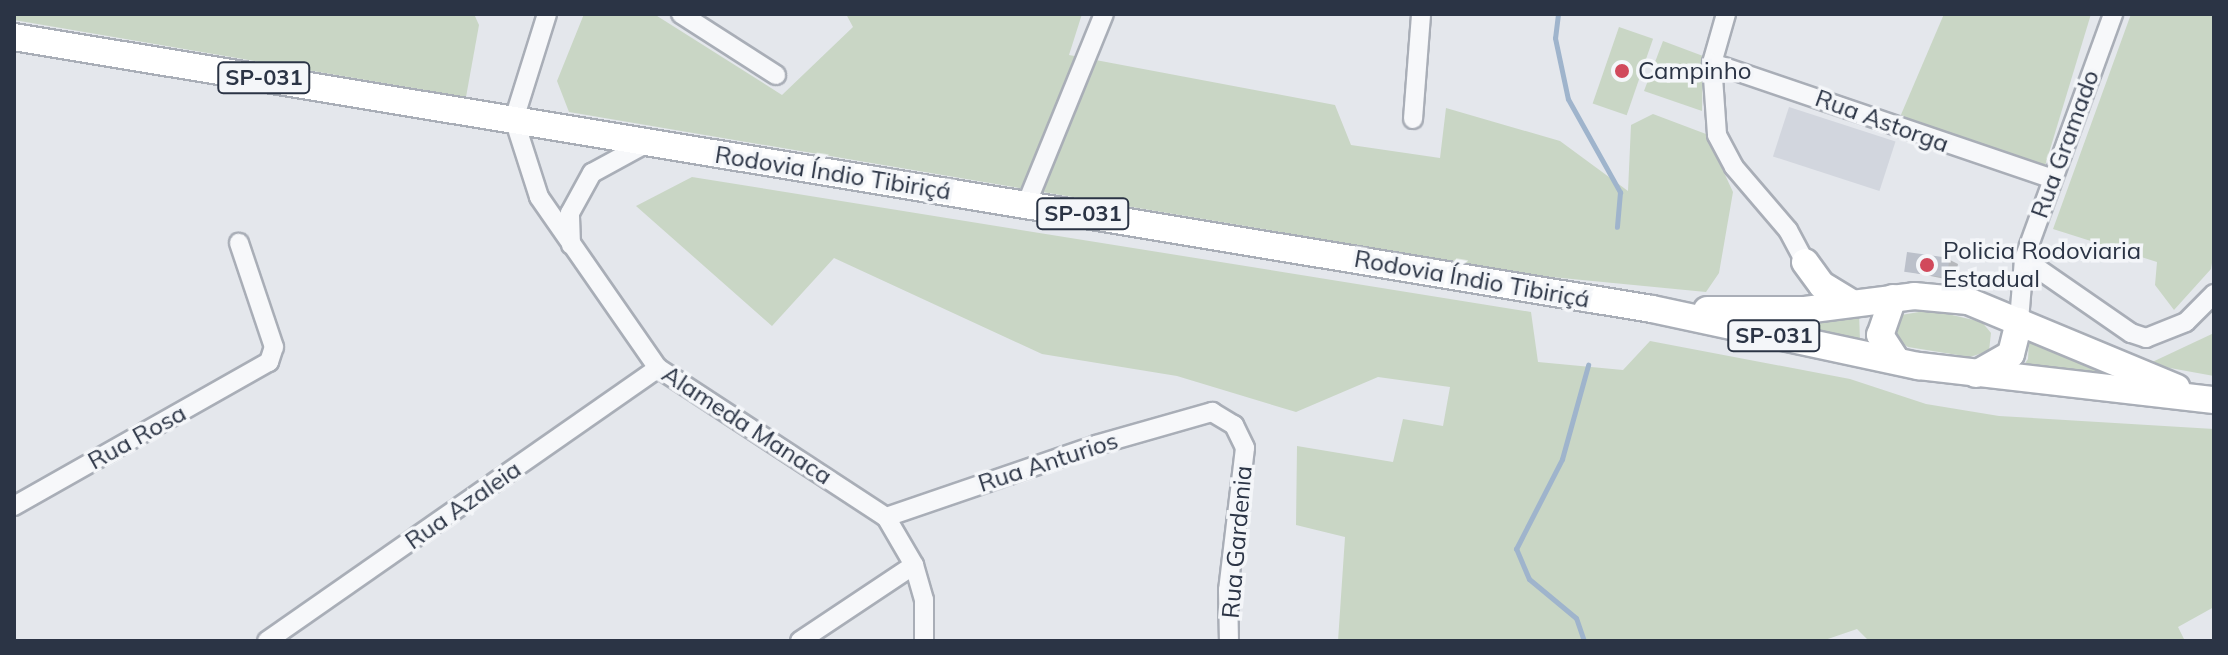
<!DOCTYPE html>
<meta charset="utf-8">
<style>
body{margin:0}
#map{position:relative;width:2228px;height:655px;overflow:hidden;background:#e4e7ec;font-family:Mulish,sans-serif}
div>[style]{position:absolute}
.built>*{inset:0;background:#d2d6de;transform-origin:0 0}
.green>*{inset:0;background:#c9d6c5;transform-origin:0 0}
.shadow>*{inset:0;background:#0003}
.stream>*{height:5px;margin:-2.5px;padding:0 2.5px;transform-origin:2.5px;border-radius:2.5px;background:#9fb4cc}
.building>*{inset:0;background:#bbc0ca;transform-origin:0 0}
.roads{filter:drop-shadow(2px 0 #a9aeb7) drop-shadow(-2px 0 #a9aeb7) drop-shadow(0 2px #a9aeb7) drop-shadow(0 -2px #a9aeb7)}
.minor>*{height:18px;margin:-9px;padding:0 9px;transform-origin:9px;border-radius:9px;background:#f7f8fa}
.highway>*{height:26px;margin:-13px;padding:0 13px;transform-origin:13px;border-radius:13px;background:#fff}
.dots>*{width:22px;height:22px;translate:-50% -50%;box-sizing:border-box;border:4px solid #f4f6f9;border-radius:50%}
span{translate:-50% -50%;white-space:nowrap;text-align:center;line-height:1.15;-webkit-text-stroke:7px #f4f6f9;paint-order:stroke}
.shield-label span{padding:2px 6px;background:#f4f6f9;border:2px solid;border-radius:6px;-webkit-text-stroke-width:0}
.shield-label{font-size:22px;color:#2b3445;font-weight:700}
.poi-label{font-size:24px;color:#2b3445}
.left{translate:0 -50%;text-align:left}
.street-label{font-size:24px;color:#2b3445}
.frame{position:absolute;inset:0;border:16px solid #2b3445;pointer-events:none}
</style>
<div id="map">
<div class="built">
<i style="left:1789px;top:107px;width:112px;height:52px;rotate:18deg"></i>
</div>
<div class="green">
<i style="clip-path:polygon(14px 14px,474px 14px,479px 25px,466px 97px,14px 20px)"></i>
<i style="clip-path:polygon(584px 14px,654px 14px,782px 95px,853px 27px,846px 14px,1082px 14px,1069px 55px,1335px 105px,1351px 145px,1440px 158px,1446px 108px,1560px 141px,1628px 191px,1631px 125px,1653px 114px,1706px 134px,1733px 192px,1719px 273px,1706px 292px,1541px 276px,569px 112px,557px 81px)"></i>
<i style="clip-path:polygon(1944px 14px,2091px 14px,2045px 166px,1900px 117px)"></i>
<i style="clip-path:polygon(2131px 14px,2214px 14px,2214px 251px,2211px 269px,2174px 310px,2155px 285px,2157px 262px,2053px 229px)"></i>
<i style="left:1619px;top:27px;width:36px;height:81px;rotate:19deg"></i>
<i style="clip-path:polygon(1663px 41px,1703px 56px,1702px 111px,1644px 91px)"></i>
<i style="clip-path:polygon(692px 177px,1531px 312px,1538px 362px,1623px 370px,1650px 341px,1850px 379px,1926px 404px,1999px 416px,2214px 429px,2214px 607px,2178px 627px,2185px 641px,1869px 641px,1857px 629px,1822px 641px,1338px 641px,1345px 537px,1296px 525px,1297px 446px,1393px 462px,1403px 419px,1443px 426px,1450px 387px,1378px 377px,1296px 412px,1177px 376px,1042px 354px,834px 258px,772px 326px,636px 206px)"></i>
<i style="clip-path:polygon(1931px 310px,1982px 322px,1991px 333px,1989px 351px,1970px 357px,1908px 347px,1897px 340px,1893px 330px,1901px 315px)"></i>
<i style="clip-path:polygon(1859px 313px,1860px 341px,1715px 315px)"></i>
<i style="clip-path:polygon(2214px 333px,2214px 376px,2148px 364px)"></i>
<i style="clip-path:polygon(2029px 340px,2120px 376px,2019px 372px,2028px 359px)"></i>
</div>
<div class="shadow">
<i style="clip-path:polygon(1950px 260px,1958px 264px,1955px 281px,1906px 271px)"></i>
</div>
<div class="stream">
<i style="left:1558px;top:14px;width:24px;rotate:97deg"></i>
<i style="left:1555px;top:38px;width:62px;rotate:78deg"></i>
<i style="left:1568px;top:99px;width:107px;rotate:60.8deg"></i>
<i style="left:1620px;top:192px;width:35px;rotate:95deg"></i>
<i style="left:1584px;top:641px;width:24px;rotate:-109deg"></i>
<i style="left:1576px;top:618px;width:61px;rotate:-140.3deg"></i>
<i style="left:1529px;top:579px;width:33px;rotate:-113deg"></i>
<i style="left:1516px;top:549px;width:101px;rotate:-62.9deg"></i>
<i style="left:1562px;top:459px;width:98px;rotate:-74.5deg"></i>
</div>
<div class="building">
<i style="left:1907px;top:252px;width:43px;height:20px;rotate:8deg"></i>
</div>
<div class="roads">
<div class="minor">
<i style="left:547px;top:14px;width:110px;rotate:107.4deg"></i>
<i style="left:514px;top:119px;width:82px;rotate:72.2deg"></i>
<i style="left:539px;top:197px;width:208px;rotate:55.2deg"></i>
<i style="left:658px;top:368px;width:272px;rotate:33.2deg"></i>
<i style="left:886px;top:517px;width:56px;rotate:59.7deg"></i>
<i style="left:914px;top:565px;width:36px;rotate:74deg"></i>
<i style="left:924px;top:600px;width:41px;rotate:90deg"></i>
<i style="left:681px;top:14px;width:113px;rotate:32.7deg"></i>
<i style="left:1726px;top:14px;width:51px;rotate:105.9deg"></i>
<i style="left:1712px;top:63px;width:72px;rotate:86deg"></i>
<i style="left:1717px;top:135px;width:36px;rotate:62deg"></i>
<i style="left:1734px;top:167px;width:83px;rotate:49.4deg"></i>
<i style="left:1788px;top:230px;width:36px;rotate:62deg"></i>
<i style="left:1712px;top:63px;width:359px;rotate:18.8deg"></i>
<i style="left:1413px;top:119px;width:105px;rotate:-85.6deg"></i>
<i style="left:1026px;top:205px;width:206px;rotate:-67.8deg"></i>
<i style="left:571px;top:245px;width:32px;rotate:-92deg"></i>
<i style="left:570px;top:213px;width:46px;rotate:-61.2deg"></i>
<i style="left:592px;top:173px;width:63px;rotate:-28.6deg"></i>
<i style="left:2024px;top:259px;width:130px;rotate:34.7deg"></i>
<i style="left:2131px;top:333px;width:16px;rotate:18deg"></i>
<i style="left:2146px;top:338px;width:43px;rotate:-21.8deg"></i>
<i style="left:2186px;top:322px;width:40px;rotate:-45deg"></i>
<i style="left:2019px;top:321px;width:62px;rotate:-85.4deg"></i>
<i style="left:2024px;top:259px;width:261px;rotate:-70deg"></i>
<i style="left:14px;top:506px;width:293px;rotate:-29.5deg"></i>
<i style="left:269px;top:362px;width:16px;rotate:-72deg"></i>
<i style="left:274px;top:347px;width:110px;rotate:-108.6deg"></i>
<i style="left:886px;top:517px;width:222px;rotate:-18.9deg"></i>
<i style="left:1096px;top:445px;width:121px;rotate:-15.9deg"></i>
<i style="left:1212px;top:412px;width:26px;rotate:31deg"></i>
<i style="left:1234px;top:425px;width:25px;rotate:64deg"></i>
<i style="left:1245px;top:448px;width:143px;rotate:96.8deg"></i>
<i style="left:1228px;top:590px;width:51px;rotate:88.9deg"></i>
<i style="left:267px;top:641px;width:477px;rotate:-34.9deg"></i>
<i style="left:800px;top:641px;width:137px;rotate:-33.7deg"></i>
</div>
<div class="highway">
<i style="left:14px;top:37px;width:1660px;rotate:9.43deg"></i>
<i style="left:1652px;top:309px;width:273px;rotate:12.1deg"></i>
<i style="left:1919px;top:366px;width:297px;rotate:6.6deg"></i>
<i style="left:1805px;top:262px;width:29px;rotate:54deg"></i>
<i style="left:1822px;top:285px;width:35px;rotate:31deg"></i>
<i style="left:1893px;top:298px;width:39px;rotate:109deg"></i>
<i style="left:1880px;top:335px;width:31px;rotate:57deg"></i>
<i style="left:1707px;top:310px;width:98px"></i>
<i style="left:1805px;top:310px;width:110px;rotate:-7.3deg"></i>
<i style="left:1914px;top:296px;width:54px;rotate:5.3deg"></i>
<i style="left:1968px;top:301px;width:226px;rotate:22.6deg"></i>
<i style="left:1976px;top:374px;width:40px;rotate:-29.7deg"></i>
<i style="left:2011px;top:354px;width:34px;rotate:-76deg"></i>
</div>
</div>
<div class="dots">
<i style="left:1622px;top:71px;background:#d1495b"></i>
<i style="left:1927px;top:265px;background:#d1495b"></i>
</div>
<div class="shield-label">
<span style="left:264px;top:78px">SP-031</span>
<span style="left:1083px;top:214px">SP-031</span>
<span style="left:1774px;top:336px">SP-031</span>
</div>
<div class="poi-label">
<span class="left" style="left:1638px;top:71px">Campinho</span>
<span class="left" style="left:1943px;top:265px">Policia Rodoviaria<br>Estadual</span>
</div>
<div class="street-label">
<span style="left:1882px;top:121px;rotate:20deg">Rua Astorga</span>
<span style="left:2065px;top:144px;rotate:-70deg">Rua Gramado</span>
<span style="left:833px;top:173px;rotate:9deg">Rodovia Índio Tibiriçá</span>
<span style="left:1472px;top:279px;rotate:10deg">Rodovia Índio Tibiriçá</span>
<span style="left:747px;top:425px;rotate:33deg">Alameda Manaca</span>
<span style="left:137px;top:437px;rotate:-29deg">Rua Rosa</span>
<span style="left:1048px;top:462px;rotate:-18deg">Rua Anturios</span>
<span style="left:463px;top:505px;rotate:-35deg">Rua Azaleia</span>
<span style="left:1237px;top:542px;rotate:-85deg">Rua Gardenia</span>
</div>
<div class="frame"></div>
</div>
